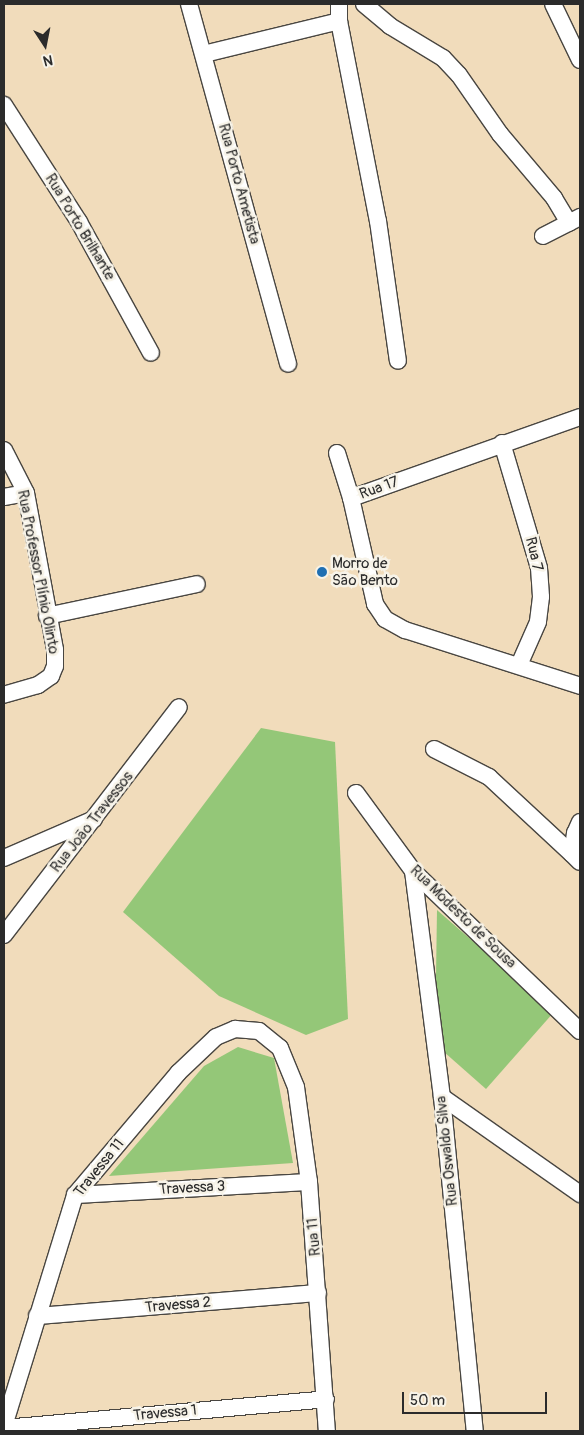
<!DOCTYPE html>
<meta charset="utf-8">
<style>
body{margin:0}
#map{position:relative;width:584px;height:1435px;overflow:hidden;background:#f1dcbb;font-family:Pangolin,sans-serif}
div>[style]{position:absolute}
.green>*{inset:0;background:#94c778}
.roads{filter:drop-shadow(1px 0 #494641) drop-shadow(-1px 0 #494641) drop-shadow(0 1px #494641) drop-shadow(0 -1px #494641)}
.street>*{height:16px;margin:-8px;padding:0 8px;transform-origin:8px;border-radius:8px;background:#fff}
.dots>*{width:14px;height:14px;translate:-50% -50%;box-sizing:border-box;border:2px solid #f7f3e8;border-radius:50%}
span{translate:-50% -50%;white-space:nowrap;text-align:center;line-height:1.15;-webkit-text-stroke:5px #f7f3e8;paint-order:stroke}
.street-label{font-size:15px;color:#2b2b2b}
.poi-label{font-size:15px;color:#2b2b2b}
.left{translate:0 -50%;text-align:left}
.frame{position:absolute;inset:0;border:5px solid #2b2b2b;pointer-events:none}
.north{position:absolute;left:20px;top:20px;width:50px;height:50px;-webkit-text-stroke:4px #f7f3e8;paint-order:stroke;rotate:169deg;font-size:14px;font-weight:700;line-height:20px;text-align:center;color:#2b2b2b}
.north::after{content:'';display:block;margin:auto;width:18px;height:22px;background:#2b2b2b;clip-path:polygon(50% 0,100% 100%,50% 72%,0 100%)}
.scale{position:absolute;left:402px;top:1392px;width:145px;height:22px;box-sizing:border-box;border:2px solid #2b2b2b;border-top:0;padding-left:6px;font-size:15px;line-height:18px;white-space:nowrap;color:#2b2b2b;-webkit-text-stroke:4px #f7f3e8;paint-order:stroke}
</style>
<div id="map">
<div class="green">
<i style="clip-path:polygon(261px 728px,335px 742px,348px 1019px,306px 1035px,219px 996px,123px 912px)"></i>
<i style="clip-path:polygon(437px 910px,554px 1012px,486px 1089px,435px 1044px)"></i>
<i style="clip-path:polygon(238px 1047px,274px 1058px,293px 1163px,109px 1176px,204px 1066px)"></i>
</div>
<div class="roads">
<div class="street">
<i style="left:189px;top:4px;width:373px;rotate:74.6deg"></i>
<i style="left:339px;top:4px;width:17px;rotate:90deg"></i>
<i style="left:339px;top:21px;width:204px;rotate:79deg"></i>
<i style="left:378px;top:221px;width:141px;rotate:81.9deg"></i>
<i style="left:364px;top:4px;width:34px;rotate:40deg"></i>
<i style="left:390px;top:26px;width:62px;rotate:31.1deg"></i>
<i style="left:443px;top:58px;width:23px;rotate:47deg"></i>
<i style="left:459px;top:75px;width:72px;rotate:55.2deg"></i>
<i style="left:500px;top:134px;width:84px;rotate:49.8deg"></i>
<i style="left:554px;top:198px;width:29px;rotate:59deg"></i>
<i style="left:553px;top:4px;width:62px;rotate:64.3deg"></i>
<i style="left:204px;top:54px;width:139px;rotate:-13.7deg"></i>
<i style="left:4px;top:105px;width:139px;rotate:57.3deg"></i>
<i style="left:79px;top:222px;width:149px;rotate:61.2deg"></i>
<i style="left:543px;top:236px;width:42px;rotate:-27.2deg"></i>
<i style="left:580px;top:417px;width:243px;rotate:160.5deg"></i>
<i style="left:351px;top:498px;width:109px;rotate:77.2deg"></i>
<i style="left:375px;top:604px;width:18px;rotate:56deg"></i>
<i style="left:385px;top:619px;width:23px;rotate:29deg"></i>
<i style="left:405px;top:630px;width:184px;rotate:17.7deg"></i>
<i style="left:502px;top:443px;width:130px;rotate:73.5deg"></i>
<i style="left:539px;top:568px;width:29px;rotate:86deg"></i>
<i style="left:541px;top:597px;width:25px;rotate:97deg"></i>
<i style="left:538px;top:622px;width:47px;rotate:113.8deg"></i>
<i style="left:4px;top:450px;width:48px;rotate:62.9deg"></i>
<i style="left:26px;top:493px;width:160px;rotate:79.5deg"></i>
<i style="left:55px;top:650px;width:16px;rotate:90deg"></i>
<i style="left:55px;top:666px;width:11px;rotate:112deg"></i>
<i style="left:51px;top:676px;width:16px;rotate:145deg"></i>
<i style="left:38px;top:685px;width:35px;rotate:164deg"></i>
<i style="left:337px;top:453px;width:47px;rotate:72.7deg"></i>
<i style="left:4px;top:497px;width:22px;rotate:-10deg"></i>
<i style="left:47px;top:616px;width:153px;rotate:-12deg"></i>
<i style="left:434px;top:749px;width:62px;rotate:27deg"></i>
<i style="left:489px;top:777px;width:113px;rotate:42.9deg"></i>
<i style="left:356px;top:793px;width:97px;rotate:53.8deg"></i>
<i style="left:413px;top:871px;width:231px;rotate:43.8deg"></i>
<i style="left:580px;top:822px;width:12px;rotate:114deg"></i>
<i style="left:575px;top:833px;width:21px;rotate:98deg"></i>
<i style="left:572px;top:854px;width:11px;rotate:45deg"></i>
<i style="left:4px;top:858px;width:98px;rotate:-23.4deg"></i>
<i style="left:413px;top:871px;width:228px;rotate:82.7deg"></i>
<i style="left:442px;top:1097px;width:336px;rotate:84.4deg"></i>
<i style="left:4px;top:935px;width:287px;rotate:-52.5deg"></i>
<i style="left:442px;top:1097px;width:169px;rotate:35.1deg"></i>
<i style="left:75px;top:1195px;width:234px;rotate:-3.2deg"></i>
<i style="left:37px;top:1316px;width:282px;rotate:-4.7deg"></i>
<i style="left:4px;top:1426px;width:242px;rotate:-72.9deg"></i>
<i style="left:75px;top:1195px;width:160px;rotate:-49.8deg"></i>
<i style="left:178px;top:1073px;width:52px;rotate:-43.5deg"></i>
<i style="left:216px;top:1037px;width:21px;rotate:-23deg"></i>
<i style="left:235px;top:1029px;width:24px;rotate:5deg"></i>
<i style="left:259px;top:1031px;width:27px;rotate:39deg"></i>
<i style="left:280px;top:1048px;width:42px;rotate:67.7deg"></i>
<i style="left:296px;top:1087px;width:96px;rotate:82.2deg"></i>
<i style="left:309px;top:1182px;width:250px;rotate:85.9deg"></i>
<i style="left:4px;top:1428px;width:323px;rotate:-5.1deg"></i>
</div>
</div>
<div class="dots">
<i style="left:322px;top:572px;background:#1f6fb2"></i>
</div>
<div class="street-label">
<span style="left:239px;top:184px;rotate:75deg">Rua Porto Ametista</span>
<span style="left:80px;top:227px;rotate:59deg">Rua Porto Brilhante</span>
<span style="left:379px;top:488px;rotate:-20deg">Rua 17</span>
<span style="left:534px;top:554px;rotate:77deg">Rua 7</span>
<span style="left:38px;top:572px;rotate:79deg">Rua Professor Plínio Olinto</span>
<span style="left:92px;top:822px;rotate:-52deg">Rua João Travessos</span>
<span style="left:463px;top:917px;rotate:44deg">Rua Modesto de Sousa</span>
<span style="left:447px;top:1151px;rotate:-96deg">Rua Oswaldo Silva</span>
<span style="left:99px;top:1168px;rotate:-51deg">Travessa 11</span>
<span style="left:192px;top:1188px;rotate:-3deg">Travessa 3</span>
<span style="left:314px;top:1237px;rotate:-95deg">Rua 11</span>
<span style="left:178px;top:1305px;rotate:-5deg">Travessa 2</span>
<span style="left:165px;top:1413px;rotate:-5deg">Travessa 1</span>
</div>
<div class="poi-label">
<span class="left" style="left:332px;top:572px">Morro de<br>São Bento</span>
</div>
<div class="frame"></div>
<div class="north">N</div>
<div class="scale">50 m</div>
</div>
